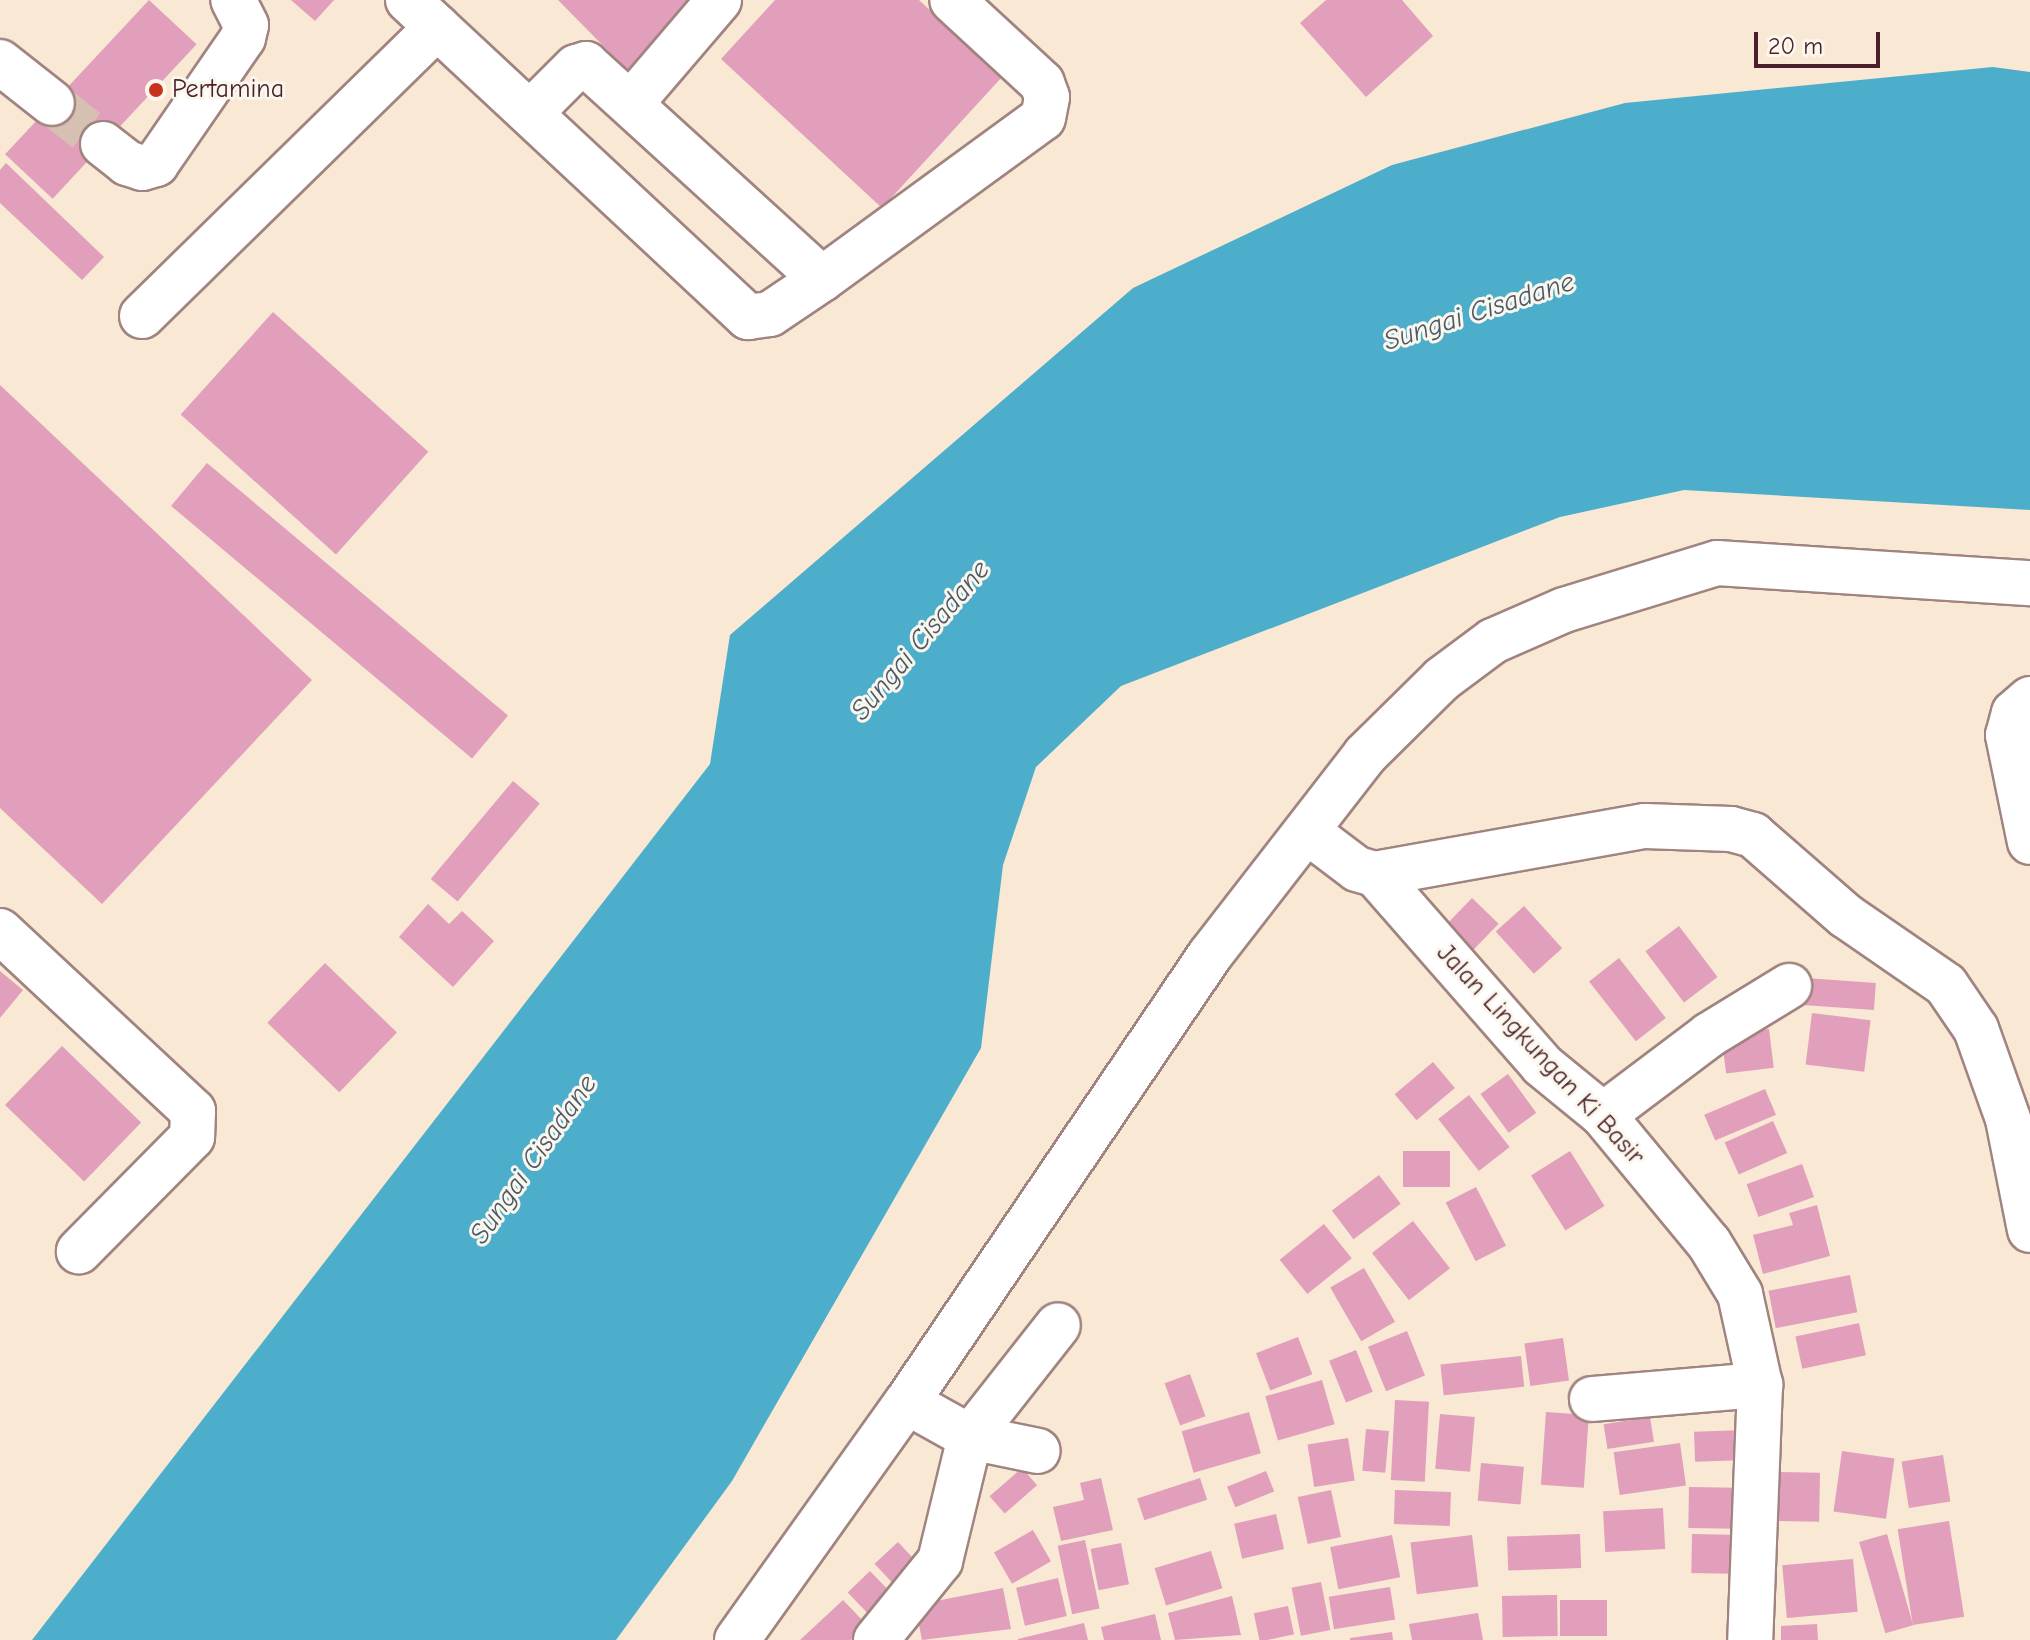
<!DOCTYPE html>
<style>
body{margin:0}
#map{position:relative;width:2030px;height:1640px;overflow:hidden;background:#f8e8d4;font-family:"Comic Neue",sans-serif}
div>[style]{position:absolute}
.water>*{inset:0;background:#4daecc}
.building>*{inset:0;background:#e19fbc;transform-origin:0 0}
.minor-tunnel>*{height:44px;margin-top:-22px;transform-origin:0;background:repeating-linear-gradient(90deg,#d5c0b2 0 44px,transparent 0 66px)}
.roads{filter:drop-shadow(2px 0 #a18480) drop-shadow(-2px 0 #a18480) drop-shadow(0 2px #a18480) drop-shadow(0 -2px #a18480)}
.minor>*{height:44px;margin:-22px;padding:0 22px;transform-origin:22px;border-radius:22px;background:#fff}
.dots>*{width:22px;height:22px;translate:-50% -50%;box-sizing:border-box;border:4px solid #fbf7ec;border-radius:50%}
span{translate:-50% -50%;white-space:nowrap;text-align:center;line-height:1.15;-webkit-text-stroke:6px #fbf7ec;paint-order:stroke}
.poi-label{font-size:26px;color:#4a1f2b}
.left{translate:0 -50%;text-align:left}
.street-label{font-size:26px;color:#4a1f2b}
.water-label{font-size:28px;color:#4b586b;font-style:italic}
.scale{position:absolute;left:1754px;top:32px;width:126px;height:36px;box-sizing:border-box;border:4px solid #4a1f2b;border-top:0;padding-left:10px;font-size:24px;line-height:28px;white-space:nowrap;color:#4a1f2b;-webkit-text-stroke:6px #fbf7ec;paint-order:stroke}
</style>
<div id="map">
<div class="water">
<i style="clip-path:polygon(1993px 67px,2030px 72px,2030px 510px,1684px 490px,1560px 517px,1121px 686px,1036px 767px,1003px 865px,981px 1048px,732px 1481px,616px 1640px,32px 1640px,710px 764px,730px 635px,1133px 288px,1392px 165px,1625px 103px)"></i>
</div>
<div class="building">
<i style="left:149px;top:0;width:65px;height:211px;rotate:43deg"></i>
<i style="clip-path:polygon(291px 0,334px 0,315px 21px)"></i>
<i style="clip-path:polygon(558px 0,698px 0,627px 70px)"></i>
<i style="clip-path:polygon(775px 0,919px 0,1002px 77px,882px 208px,721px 59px)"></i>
<i style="clip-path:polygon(1326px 0,1402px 0,1433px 36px,1366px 97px,1300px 23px)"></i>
<i style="clip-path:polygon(6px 163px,104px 257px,82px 280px,0 203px,0 170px)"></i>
<i style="left:273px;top:312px;width:209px;height:138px;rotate:42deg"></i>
<i style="clip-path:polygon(0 385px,312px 680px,102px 904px,0 808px)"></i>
<i style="left:207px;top:463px;width:393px;height:56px;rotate:40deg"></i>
<i style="left:513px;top:781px;width:35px;height:128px;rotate:40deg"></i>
<i style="left:1472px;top:898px;width:37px;height:52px;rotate:44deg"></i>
<i style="clip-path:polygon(428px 904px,449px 924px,462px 911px,494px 941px,453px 987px,399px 937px)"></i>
<i style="left:1524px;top:906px;width:57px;height:38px;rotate:48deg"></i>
<i style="left:1679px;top:926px;width:64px;height:42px;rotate:53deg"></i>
<i style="left:1619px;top:958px;width:76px;height:38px;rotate:52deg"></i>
<i style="left:325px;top:963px;width:100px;height:83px;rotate:44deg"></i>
<i style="clip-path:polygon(0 971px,23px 990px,0 1018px)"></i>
<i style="left:1805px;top:978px;width:71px;height:27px;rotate:4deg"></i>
<i style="left:1812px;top:1013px;width:59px;height:52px;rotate:7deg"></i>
<i style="left:1769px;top:1029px;width:39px;height:48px;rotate:83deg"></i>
<i style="left:62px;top:1046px;width:110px;height:82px;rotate:44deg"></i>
<i style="left:1433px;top:1062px;width:34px;height:50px;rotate:50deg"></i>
<i style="left:1508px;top:1074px;width:48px;height:34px;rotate:54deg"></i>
<i style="left:1765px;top:1089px;width:28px;height:66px;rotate:67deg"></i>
<i style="left:1469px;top:1095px;width:66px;height:39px;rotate:52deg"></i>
<i style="left:1773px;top:1121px;width:35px;height:53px;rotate:66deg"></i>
<i style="left:1403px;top:1151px;width:47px;height:36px"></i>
<i style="left:1570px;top:1151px;width:65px;height:46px;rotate:58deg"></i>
<i style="left:1802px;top:1164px;width:35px;height:59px;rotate:70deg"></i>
<i style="left:1379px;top:1175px;width:36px;height:59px;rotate:53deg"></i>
<i style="left:1476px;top:1187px;width:66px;height:34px;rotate:63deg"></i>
<i style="clip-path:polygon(1817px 1205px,1830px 1256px,1763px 1274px,1753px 1235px,1793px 1225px,1789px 1213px)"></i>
<i style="left:1413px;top:1221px;width:60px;height:52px;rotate:52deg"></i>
<i style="left:1324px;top:1224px;width:44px;height:57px;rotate:51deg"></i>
<i style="left:1364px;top:1268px;width:62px;height:39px;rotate:60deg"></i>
<i style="left:1850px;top:1275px;width:38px;height:83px;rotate:79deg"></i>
<i style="left:1859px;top:1323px;width:33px;height:65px;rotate:78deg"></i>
<i style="left:1407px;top:1331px;width:48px;height:42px;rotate:68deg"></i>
<i style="left:1298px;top:1337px;width:40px;height:45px;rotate:69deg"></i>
<i style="left:1563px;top:1338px;width:43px;height:39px;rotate:82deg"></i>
<i style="left:1356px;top:1350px;width:45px;height:29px;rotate:68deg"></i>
<i style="left:1521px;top:1356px;width:31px;height:81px;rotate:84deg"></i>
<i style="left:1190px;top:1374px;width:45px;height:27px;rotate:70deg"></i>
<i style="left:1322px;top:1380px;width:46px;height:59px;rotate:74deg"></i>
<i style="left:1395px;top:1400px;width:34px;height:80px;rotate:3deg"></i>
<i style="left:1249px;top:1412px;width:43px;height:70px;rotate:74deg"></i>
<i style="left:1546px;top:1412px;width:43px;height:73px;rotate:4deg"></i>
<i style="left:1440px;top:1414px;width:35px;height:55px;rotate:5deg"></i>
<i style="left:1650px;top:1417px;width:25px;height:47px;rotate:81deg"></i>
<i style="left:1366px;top:1429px;width:23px;height:42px;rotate:5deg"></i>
<i style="left:1745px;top:1430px;width:30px;height:51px;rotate:88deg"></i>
<i style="left:1348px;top:1438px;width:43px;height:41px;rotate:81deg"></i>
<i style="left:1680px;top:1443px;width:43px;height:67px;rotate:82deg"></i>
<i style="left:1842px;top:1451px;width:53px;height:61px;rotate:8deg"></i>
<i style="left:1943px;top:1455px;width:47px;height:42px;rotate:81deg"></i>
<i style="left:1481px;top:1463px;width:43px;height:38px;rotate:5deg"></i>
<i style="left:1022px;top:1468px;width:23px;height:43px;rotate:49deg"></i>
<i style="left:1266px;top:1471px;width:22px;height:42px;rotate:68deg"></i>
<i style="left:1778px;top:1472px;width:42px;height:49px;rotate:1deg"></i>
<i style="clip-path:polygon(1101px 1478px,1113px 1530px,1061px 1541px,1053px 1507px,1084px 1500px,1080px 1483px)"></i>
<i style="left:1200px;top:1478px;width:23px;height:66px;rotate:72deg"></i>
<i style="left:1689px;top:1487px;width:64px;height:41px;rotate:1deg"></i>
<i style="left:1331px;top:1490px;width:48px;height:34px;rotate:78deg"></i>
<i style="left:1395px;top:1490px;width:56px;height:34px;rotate:2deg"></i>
<i style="left:1663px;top:1508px;width:41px;height:60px;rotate:87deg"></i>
<i style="left:1276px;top:1514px;width:36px;height:43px;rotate:77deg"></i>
<i style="left:1949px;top:1521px;width:97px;height:52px;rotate:81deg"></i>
<i style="left:1033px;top:1530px;width:36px;height:45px;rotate:60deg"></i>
<i style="left:1580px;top:1534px;width:34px;height:73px;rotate:88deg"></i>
<i style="left:1692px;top:1534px;width:53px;height:39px;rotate:1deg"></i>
<i style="left:1887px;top:1534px;width:95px;height:29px;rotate:74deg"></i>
<i style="left:1392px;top:1535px;width:43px;height:63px;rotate:79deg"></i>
<i style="left:1472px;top:1535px;width:52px;height:62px;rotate:83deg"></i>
<i style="left:1085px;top:1540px;width:70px;height:28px;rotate:78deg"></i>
<i style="left:898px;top:1542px;width:37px;height:32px;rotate:47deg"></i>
<i style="left:1121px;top:1543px;width:42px;height:31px;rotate:79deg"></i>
<i style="left:1211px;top:1551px;width:39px;height:59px;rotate:73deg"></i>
<i style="left:1853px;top:1559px;width:53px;height:71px;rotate:85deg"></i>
<i style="left:870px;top:1571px;width:36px;height:31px;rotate:46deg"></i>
<i style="left:1058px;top:1578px;width:39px;height:43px;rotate:77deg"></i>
<i style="left:1321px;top:1582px;width:49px;height:30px;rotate:79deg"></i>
<i style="left:1390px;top:1587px;width:33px;height:62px;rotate:81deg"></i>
<i style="clip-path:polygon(1003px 1588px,1011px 1629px,922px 1640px,915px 1605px)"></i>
<i style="left:1557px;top:1595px;width:41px;height:55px;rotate:89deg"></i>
<i style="clip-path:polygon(1232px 1596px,1241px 1635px,1175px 1640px,1168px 1613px)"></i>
<i style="clip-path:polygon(843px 1600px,867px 1625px,851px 1640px,800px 1640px)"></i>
<i style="left:1560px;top:1600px;width:47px;height:36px"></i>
<i style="left:1288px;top:1606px;width:29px;height:35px;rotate:78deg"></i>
<i style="clip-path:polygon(1478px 1613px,1483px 1640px,1412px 1640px,1409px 1624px)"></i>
<i style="clip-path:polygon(1155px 1614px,1161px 1640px,1104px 1640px,1101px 1627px)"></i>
<i style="clip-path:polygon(1084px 1623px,1088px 1640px,1018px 1640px,1018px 1639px)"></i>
<i style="clip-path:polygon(1817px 1624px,1818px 1640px,1781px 1640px,1781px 1626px)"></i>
<i style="clip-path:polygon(1392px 1632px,1393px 1640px,1350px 1640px,1350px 1638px)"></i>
</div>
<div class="minor-tunnel">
<i style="left:52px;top:103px;width:65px;rotate:38.8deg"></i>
</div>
<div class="roads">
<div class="minor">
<i style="left:408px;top:0;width:465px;rotate:43deg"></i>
<i style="left:748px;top:317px;width:22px;rotate:-8deg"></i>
<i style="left:770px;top:314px;width:63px;rotate:-33.9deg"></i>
<i style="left:822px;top:279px;width:319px;rotate:-137.7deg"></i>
<i style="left:586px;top:64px;width:10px;rotate:163deg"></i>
<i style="left:576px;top:67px;width:62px;rotate:135deg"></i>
<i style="left:0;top:62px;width:66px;rotate:38.3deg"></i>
<i style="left:632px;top:102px;width:134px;rotate:-49.5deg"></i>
<i style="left:103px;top:144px;width:31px;rotate:38deg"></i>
<i style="left:127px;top:163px;width:16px;rotate:18deg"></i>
<i style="left:142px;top:168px;width:15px;rotate:-16deg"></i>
<i style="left:156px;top:164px;width:153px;rotate:-55.4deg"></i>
<i style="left:243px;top:38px;width:13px;rotate:-77deg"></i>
<i style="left:246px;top:25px;width:28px;rotate:-117deg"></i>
<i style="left:822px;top:279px;width:273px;rotate:-36.1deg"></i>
<i style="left:1043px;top:118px;width:21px;rotate:-79deg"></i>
<i style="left:1047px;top:97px;width:15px;rotate:-110deg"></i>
<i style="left:1042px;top:83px;width:122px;rotate:-137.3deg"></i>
<i style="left:142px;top:316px;width:413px;rotate:-44.4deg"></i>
<i style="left:2030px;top:699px;width:21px;rotate:139deg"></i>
<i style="left:2014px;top:713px;width:23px;rotate:105deg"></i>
<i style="left:2008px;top:735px;width:109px;rotate:78.4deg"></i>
<i style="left:1308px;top:832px;width:61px;rotate:37.1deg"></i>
<i style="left:1357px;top:869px;width:19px;rotate:16deg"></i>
<i style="left:1375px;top:874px;width:254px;rotate:48.8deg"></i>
<i style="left:1542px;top:1065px;width:79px;rotate:39.3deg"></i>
<i style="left:1603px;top:1115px;width:166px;rotate:50.4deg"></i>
<i style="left:1709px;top:1243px;width:60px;rotate:58.7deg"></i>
<i style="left:1740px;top:1294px;width:93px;rotate:77.6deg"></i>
<i style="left:1760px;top:1385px;width:255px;rotate:92.2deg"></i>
<i style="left:1375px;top:874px;width:274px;rotate:-10.1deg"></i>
<i style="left:1645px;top:826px;width:86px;rotate:2deg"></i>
<i style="left:1731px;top:829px;width:23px;rotate:15deg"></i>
<i style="left:1753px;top:835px;width:123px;rotate:41.1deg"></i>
<i style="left:1846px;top:916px;width:121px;rotate:34.6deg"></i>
<i style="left:1946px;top:985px;width:53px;rotate:55.7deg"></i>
<i style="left:1976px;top:1029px;width:96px;rotate:70.4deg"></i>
<i style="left:2008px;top:1119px;width:113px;rotate:78.8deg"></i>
<i style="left:0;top:931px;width:264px;rotate:43deg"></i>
<i style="left:193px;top:1111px;width:26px;rotate:92deg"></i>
<i style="left:192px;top:1137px;width:161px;rotate:134.7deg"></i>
<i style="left:1603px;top:1115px;width:133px;rotate:-37deg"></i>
<i style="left:1709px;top:1035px;width:94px;rotate:-31.5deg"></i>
<i style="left:1592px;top:1399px;width:169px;rotate:-4.8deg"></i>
<i style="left:907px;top:1402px;width:72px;rotate:29.1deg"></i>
<i style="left:970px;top:1437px;width:69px;rotate:11.6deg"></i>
<i style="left:737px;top:1640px;width:292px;rotate:-54.5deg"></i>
<i style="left:907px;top:1402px;width:540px;rotate:-55.87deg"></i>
<i style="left:1210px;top:955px;width:253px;rotate:-52.2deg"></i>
<i style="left:1365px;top:755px;width:108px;rotate:-44.6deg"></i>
<i style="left:1442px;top:679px;width:64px;rotate:-36.7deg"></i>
<i style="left:1493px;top:641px;width:77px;rotate:-23.6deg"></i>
<i style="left:1564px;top:610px;width:160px;rotate:-17.1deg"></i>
<i style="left:1717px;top:563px;width:314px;rotate:3.7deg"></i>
<i style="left:876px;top:1640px;width:102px;rotate:-51deg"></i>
<i style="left:940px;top:1561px;width:128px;rotate:-76.4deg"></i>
<i style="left:970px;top:1437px;width:142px;rotate:-51.8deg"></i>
</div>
</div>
<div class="dots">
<i style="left:156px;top:90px;background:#c8321e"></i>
</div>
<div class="poi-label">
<span class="left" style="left:172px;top:90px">Pertamina</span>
</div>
<div class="street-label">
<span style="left:1540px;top:1055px;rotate:47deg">Jalan Lingkungan Ki Basir</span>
</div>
<div class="water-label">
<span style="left:1479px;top:311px;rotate:-18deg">Sungai Cisadane</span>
<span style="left:920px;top:640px;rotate:-50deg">Sungai Cisadane</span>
<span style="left:533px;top:1159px;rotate:-55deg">Sungai Cisadane</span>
</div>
<div class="scale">20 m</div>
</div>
